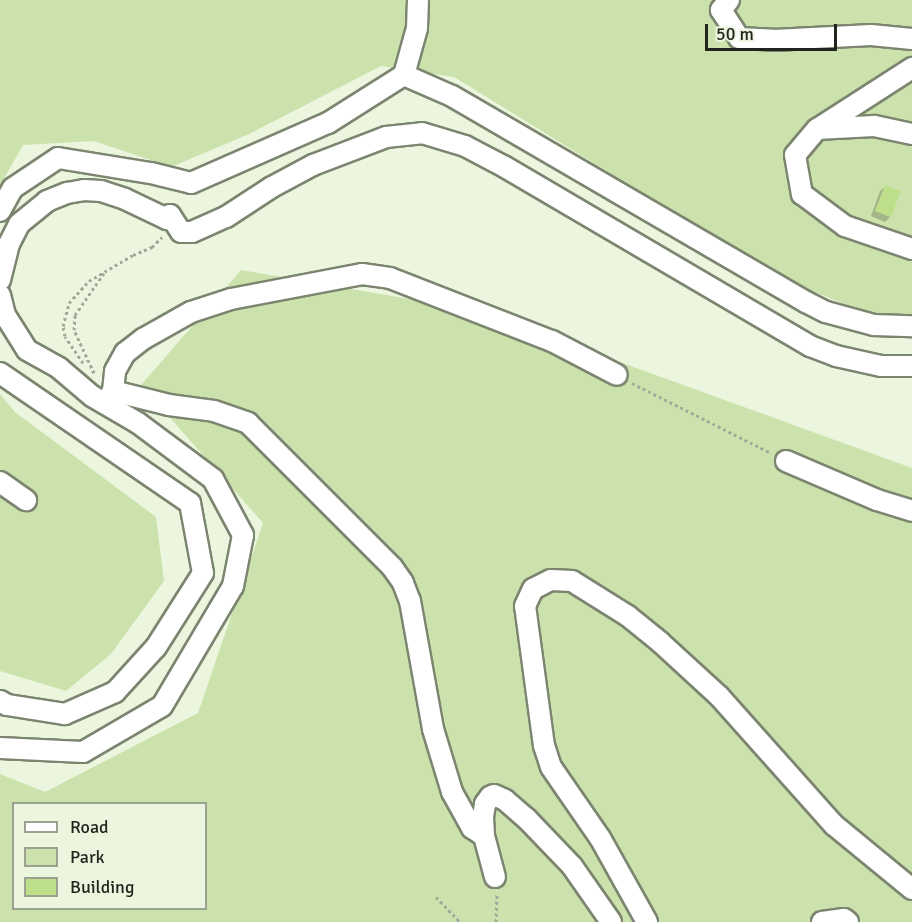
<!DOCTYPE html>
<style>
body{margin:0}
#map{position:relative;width:912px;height:922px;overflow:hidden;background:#ecf6df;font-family:Signika,sans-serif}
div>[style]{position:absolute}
.green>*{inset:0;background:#cce2ac}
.shadow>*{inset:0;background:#0003}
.building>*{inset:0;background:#bedf89;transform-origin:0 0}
.path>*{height:3px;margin-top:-1.5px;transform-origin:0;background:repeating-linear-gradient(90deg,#a2a998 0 3px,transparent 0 6px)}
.roads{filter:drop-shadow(2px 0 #7c8570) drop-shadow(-2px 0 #7c8570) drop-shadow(0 2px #7c8570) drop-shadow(0 -2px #7c8570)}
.minor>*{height:20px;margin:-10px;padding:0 10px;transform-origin:10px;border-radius:10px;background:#fff}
span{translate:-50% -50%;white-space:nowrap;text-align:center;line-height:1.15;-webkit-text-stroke:4.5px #ecf6df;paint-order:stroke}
.legend{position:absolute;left:12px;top:802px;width:195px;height:108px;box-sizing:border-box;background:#ecf6df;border:2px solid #9ba291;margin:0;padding:8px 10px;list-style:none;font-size:18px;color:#22251d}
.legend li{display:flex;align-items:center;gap:12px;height:30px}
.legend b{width:30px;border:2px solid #9ba291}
.scale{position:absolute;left:705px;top:24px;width:132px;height:27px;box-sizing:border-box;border:3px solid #22251d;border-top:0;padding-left:8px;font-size:18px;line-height:21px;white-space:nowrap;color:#22251d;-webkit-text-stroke:4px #ecf6df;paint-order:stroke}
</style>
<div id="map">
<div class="green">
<i style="clip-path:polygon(0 0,912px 0,912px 324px,894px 324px,780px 278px,454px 77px,381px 66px,249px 134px,171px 167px,94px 141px,23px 145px,0 186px)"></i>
<i style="clip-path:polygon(evenodd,241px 270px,479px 311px,912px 468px,912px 922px,0 922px,0 774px,45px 792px,198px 713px,263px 523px,141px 385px,241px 270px,14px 804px,206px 804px,206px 908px,14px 908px,14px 804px)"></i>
<i style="clip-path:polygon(0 394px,15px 412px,156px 517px,164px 581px,111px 654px,66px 691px,0 671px)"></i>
</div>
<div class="shadow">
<i style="clip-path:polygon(886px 186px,900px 192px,890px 217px,885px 222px,871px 216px,880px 191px)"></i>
</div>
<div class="building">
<i style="left:885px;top:185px;width:17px;height:28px;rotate:21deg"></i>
</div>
<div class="path">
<i style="left:83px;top:363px;width:32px;rotate:-124deg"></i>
<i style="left:65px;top:336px;width:10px;rotate:-101deg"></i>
<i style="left:63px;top:326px;width:24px;rotate:-75deg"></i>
<i style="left:69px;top:303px;width:30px;rotate:-48deg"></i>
<i style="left:89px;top:281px;width:51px;rotate:-30.6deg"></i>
<i style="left:133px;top:255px;width:21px;rotate:-23deg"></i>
<i style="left:152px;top:247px;width:14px;rotate:-45deg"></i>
<i style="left:94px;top:373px;width:47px;rotate:-114.9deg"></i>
<i style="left:74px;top:330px;width:15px;rotate:-86deg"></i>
<i style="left:75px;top:315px;width:51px;rotate:-55.4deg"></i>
<i style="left:632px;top:383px;width:156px;rotate:26.7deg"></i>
<i style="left:436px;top:897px;width:35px;rotate:46deg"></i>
<i style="left:496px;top:922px;width:28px;rotate:-88deg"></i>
</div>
<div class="roads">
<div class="minor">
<i style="left:729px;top:0;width:13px;rotate:129deg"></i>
<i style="left:721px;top:10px;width:33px;rotate:57deg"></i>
<i style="left:739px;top:38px;width:35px;rotate:3deg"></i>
<i style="left:774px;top:40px;width:97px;rotate:-3deg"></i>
<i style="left:871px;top:35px;width:41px;rotate:5.6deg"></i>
<i style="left:404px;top:75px;width:49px;rotate:-74.5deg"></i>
<i style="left:417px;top:28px;width:28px;rotate:-88deg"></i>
<i style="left:819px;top:128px;width:111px;rotate:-32.8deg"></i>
<i style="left:912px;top:134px;width:39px;rotate:-168deg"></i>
<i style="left:874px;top:126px;width:57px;rotate:177deg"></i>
<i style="left:817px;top:129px;width:34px;rotate:130deg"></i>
<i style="left:795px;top:155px;width:40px;rotate:80deg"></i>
<i style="left:802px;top:194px;width:54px;rotate:36.7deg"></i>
<i style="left:845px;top:226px;width:71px;rotate:18.9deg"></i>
<i style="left:0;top:211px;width:26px;rotate:-61deg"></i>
<i style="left:13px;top:188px;width:54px;rotate:-33.7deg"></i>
<i style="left:58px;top:158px;width:94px;rotate:9.2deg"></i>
<i style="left:151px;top:173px;width:41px;rotate:14deg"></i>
<i style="left:191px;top:183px;width:150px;rotate:-23.7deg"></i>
<i style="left:328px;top:123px;width:90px;rotate:-32.3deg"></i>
<i style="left:404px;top:75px;width:52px;rotate:23.6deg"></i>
<i style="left:452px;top:96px;width:410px;rotate:30.2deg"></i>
<i style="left:806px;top:302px;width:22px;rotate:27deg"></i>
<i style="left:826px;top:312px;width:50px;rotate:15.2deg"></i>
<i style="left:874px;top:325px;width:38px;rotate:2deg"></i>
<i style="left:0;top:280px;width:37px;rotate:-76deg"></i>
<i style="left:9px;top:244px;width:22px;rotate:-63deg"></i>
<i style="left:19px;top:224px;width:36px;rotate:-39deg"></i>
<i style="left:47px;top:201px;width:22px;rotate:-22deg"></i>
<i style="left:67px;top:193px;width:17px;rotate:-10deg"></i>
<i style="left:84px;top:190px;width:17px;rotate:3deg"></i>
<i style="left:101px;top:191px;width:25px;rotate:18deg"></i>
<i style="left:125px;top:199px;width:47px;rotate:25.5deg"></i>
<i style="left:167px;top:219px;width:5px;rotate:-53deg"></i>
<i style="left:170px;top:215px;width:20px;rotate:57deg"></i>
<i style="left:181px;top:232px;width:11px"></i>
<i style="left:192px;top:232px;width:37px;rotate:-24deg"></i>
<i style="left:226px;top:217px;width:55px;rotate:-33.1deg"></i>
<i style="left:272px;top:187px;width:47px;rotate:-28.2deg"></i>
<i style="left:313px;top:165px;width:78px;rotate:-21deg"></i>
<i style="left:386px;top:137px;width:36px;rotate:-6deg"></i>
<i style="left:422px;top:133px;width:45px;rotate:16.8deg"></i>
<i style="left:465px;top:146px;width:45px;rotate:27.7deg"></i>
<i style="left:505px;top:167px;width:354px;rotate:30.4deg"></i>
<i style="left:810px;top:346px;width:28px;rotate:21deg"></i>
<i style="left:836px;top:356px;width:46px;rotate:12.5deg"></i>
<i style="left:881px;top:366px;width:31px"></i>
<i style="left:0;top:295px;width:21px;rotate:76deg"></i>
<i style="left:5px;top:315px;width:41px;rotate:57.8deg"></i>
<i style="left:27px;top:350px;width:37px;rotate:29deg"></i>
<i style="left:59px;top:368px;width:43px;rotate:40.3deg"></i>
<i style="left:92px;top:396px;width:53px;rotate:30.4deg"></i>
<i style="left:138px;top:423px;width:94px;rotate:36.7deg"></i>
<i style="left:213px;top:479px;width:64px;rotate:61.8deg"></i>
<i style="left:243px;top:535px;width:52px;rotate:101.1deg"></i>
<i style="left:233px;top:586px;width:139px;rotate:120.6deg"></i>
<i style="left:162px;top:706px;width:91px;rotate:149.8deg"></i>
<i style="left:83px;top:752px;width:83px;rotate:-177.2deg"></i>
<i style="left:0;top:373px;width:230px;rotate:34.4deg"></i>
<i style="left:190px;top:503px;width:71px;rotate:79.5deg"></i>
<i style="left:203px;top:573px;width:88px;rotate:122.4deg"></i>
<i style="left:156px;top:647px;width:61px;rotate:132.3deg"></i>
<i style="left:115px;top:692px;width:55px;rotate:156.3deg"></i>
<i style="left:65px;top:714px;width:59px;rotate:-171.2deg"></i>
<i style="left:7px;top:705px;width:8px;rotate:-150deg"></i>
<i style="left:113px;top:391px;width:58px;rotate:14deg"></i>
<i style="left:169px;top:405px;width:45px;rotate:7.6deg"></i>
<i style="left:214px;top:411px;width:36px;rotate:19deg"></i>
<i style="left:248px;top:423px;width:204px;rotate:45deg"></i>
<i style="left:392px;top:567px;width:19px;rotate:55deg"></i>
<i style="left:403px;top:583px;width:19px;rotate:69deg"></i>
<i style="left:410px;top:601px;width:130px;rotate:79.8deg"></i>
<i style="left:433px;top:729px;width:66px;rotate:73.2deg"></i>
<i style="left:452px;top:792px;width:41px;rotate:60.9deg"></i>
<i style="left:472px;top:828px;width:14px;rotate:34deg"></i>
<i style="left:107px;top:401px;width:12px;rotate:-59deg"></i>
<i style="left:113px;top:391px;width:20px;rotate:-84deg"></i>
<i style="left:115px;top:371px;width:21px;rotate:-61deg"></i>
<i style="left:125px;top:353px;width:23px;rotate:-38deg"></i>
<i style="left:143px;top:339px;width:55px;rotate:-29.4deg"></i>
<i style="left:191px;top:312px;width:42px;rotate:-18deg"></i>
<i style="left:231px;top:299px;width:133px;rotate:-10.8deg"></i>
<i style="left:362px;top:274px;width:28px;rotate:8deg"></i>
<i style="left:390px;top:278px;width:174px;rotate:21.3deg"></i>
<i style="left:552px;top:341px;width:73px;rotate:27.6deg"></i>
<i style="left:786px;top:461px;width:99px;rotate:23.2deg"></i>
<i style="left:877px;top:500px;width:37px;rotate:17deg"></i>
<i style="left:0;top:482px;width:32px;rotate:35deg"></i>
<i style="left:495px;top:877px;width:42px;rotate:-105deg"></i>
<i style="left:484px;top:836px;width:19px;rotate:-93deg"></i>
<i style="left:483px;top:817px;width:13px;rotate:-81deg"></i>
<i style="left:485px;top:804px;width:9px;rotate:-54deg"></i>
<i style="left:490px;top:797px;width:4px;rotate:-27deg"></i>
<i style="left:494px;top:795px;width:12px;rotate:24deg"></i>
<i style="left:505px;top:800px;width:28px;rotate:41deg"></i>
<i style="left:526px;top:818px;width:66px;rotate:46.2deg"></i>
<i style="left:572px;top:866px;width:68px;rotate:55.1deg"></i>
<i style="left:647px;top:922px;width:96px;rotate:-119.2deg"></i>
<i style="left:600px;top:838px;width:86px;rotate:-124.6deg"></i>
<i style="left:551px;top:767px;width:22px;rotate:-108deg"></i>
<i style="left:544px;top:746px;width:141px;rotate:-97.7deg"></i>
<i style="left:525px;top:606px;width:19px;rotate:-65deg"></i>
<i style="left:533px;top:589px;width:20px;rotate:-27deg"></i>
<i style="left:551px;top:580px;width:21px;rotate:3deg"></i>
<i style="left:572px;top:581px;width:66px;rotate:32deg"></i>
<i style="left:628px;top:616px;width:41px;rotate:39.1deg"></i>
<i style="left:660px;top:642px;width:80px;rotate:42.5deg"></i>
<i style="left:719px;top:696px;width:173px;rotate:48.3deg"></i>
<i style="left:834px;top:825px;width:101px;rotate:39.4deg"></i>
<i style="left:822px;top:922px;width:22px;rotate:-8deg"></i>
<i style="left:844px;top:919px;width:5px;rotate:37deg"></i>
</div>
</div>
<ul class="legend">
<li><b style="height:8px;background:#fff"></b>Road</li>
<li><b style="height:16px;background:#cce2ac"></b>Park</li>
<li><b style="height:16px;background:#bedf89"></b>Building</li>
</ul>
<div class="scale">50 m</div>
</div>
